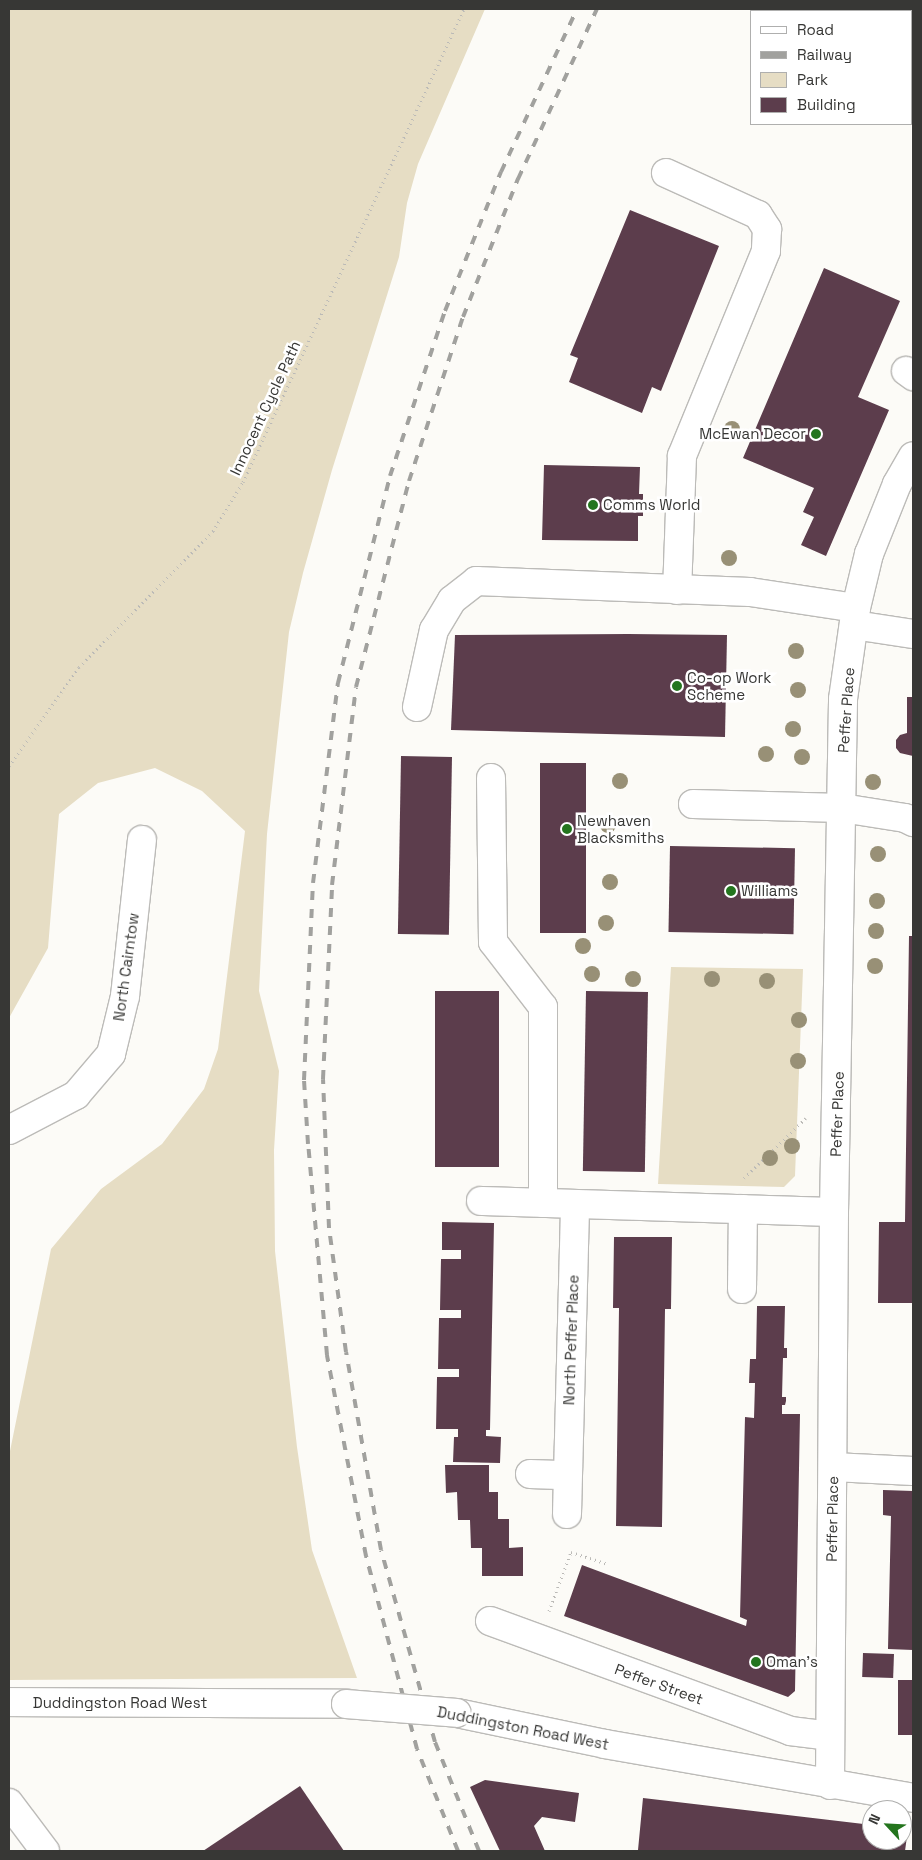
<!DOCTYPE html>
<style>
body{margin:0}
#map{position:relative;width:922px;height:1860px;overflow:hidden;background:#fcfbf7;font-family:"Space Grotesk",sans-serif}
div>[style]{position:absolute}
.green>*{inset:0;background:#e6ddc4}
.building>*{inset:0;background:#5c3d4c;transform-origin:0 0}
.path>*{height:3px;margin-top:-1.5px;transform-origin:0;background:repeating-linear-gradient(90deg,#bbbab7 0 1px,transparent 0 5px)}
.roads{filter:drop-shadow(1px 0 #bcbbb8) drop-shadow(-1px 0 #bcbbb8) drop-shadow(0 1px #bcbbb8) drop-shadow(0 -1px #bcbbb8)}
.minor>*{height:28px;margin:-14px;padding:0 14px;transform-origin:14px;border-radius:14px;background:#fff}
.rail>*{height:4px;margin-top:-2px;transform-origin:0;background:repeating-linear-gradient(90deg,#a1a19e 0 9px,transparent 0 18px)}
.bridges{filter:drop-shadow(1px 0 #bcbbb8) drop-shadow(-1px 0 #bcbbb8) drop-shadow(0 1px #bcbbb8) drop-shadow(0 -1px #bcbbb8)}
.minor-bridge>*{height:28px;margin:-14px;padding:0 14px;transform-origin:14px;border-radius:14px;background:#fff}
.trees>*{width:16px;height:16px;margin:-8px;border-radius:50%;background:#989076}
.dots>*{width:14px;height:14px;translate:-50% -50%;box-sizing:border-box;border:2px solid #fff;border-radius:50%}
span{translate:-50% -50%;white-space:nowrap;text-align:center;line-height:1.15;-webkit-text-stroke:5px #fff;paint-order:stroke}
.street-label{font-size:15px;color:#373735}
.poi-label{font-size:15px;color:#373735}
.right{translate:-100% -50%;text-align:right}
.left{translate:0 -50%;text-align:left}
.frame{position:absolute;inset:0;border:10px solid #373735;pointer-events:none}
.legend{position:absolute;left:750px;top:10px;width:162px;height:115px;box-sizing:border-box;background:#fff;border:1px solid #afafae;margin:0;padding:6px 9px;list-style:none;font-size:15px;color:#373735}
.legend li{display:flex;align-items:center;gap:10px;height:25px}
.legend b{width:25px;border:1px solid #afafae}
.north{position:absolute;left:862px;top:1800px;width:50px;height:50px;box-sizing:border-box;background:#fff;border:1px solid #afafae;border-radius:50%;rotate:295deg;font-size:14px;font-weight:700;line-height:20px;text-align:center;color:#373735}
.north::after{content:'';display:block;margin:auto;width:18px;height:22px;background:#24751e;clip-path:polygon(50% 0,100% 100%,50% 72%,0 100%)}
</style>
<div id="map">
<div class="green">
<i style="clip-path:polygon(9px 9px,485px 9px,418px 164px,407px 203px,399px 257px,332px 470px,303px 573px,289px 632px,267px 834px,259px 991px,279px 1071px,274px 1150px,275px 1251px,297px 1447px,312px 1550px,357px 1678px,9px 1680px,9px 1456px,51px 1249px,101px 1189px,162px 1144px,204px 1089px,218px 1049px,245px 831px,202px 791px,155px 768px,98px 783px,59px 814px,48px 948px,9px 1018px)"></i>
<i style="clip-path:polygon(671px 967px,803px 969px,795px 1176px,784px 1187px,658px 1184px)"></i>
</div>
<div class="building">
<i style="clip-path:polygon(630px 210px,719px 246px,661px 391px,652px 387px,642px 413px,569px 382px,578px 358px,570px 355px)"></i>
<i style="clip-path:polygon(824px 268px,900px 301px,858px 397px,889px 410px,826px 556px,801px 545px,814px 517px,803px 512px,814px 488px,743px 458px)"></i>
<i style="clip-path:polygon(544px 465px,640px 467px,639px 494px,643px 494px,643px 516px,638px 516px,638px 541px,542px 540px)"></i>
<i style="clip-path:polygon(628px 634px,727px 635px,725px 737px,451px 730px,455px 635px)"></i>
<i style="clip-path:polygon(907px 697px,913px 697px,913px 756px,900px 753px,896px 748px,896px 740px,900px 735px,907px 733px)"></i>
<i style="left:401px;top:756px;width:51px;height:178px;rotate:1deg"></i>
<i style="left:540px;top:763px;width:46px;height:170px"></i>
<i style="left:670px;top:846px;width:125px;height:86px;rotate:1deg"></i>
<i style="clip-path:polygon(909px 936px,913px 936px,913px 1303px,878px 1303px,879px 1222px,905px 1222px)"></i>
<i style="left:435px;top:991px;width:64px;height:176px"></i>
<i style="left:586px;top:991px;width:62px;height:180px;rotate:1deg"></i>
<i style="clip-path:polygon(442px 1222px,494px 1223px,490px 1430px,486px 1430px,486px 1436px,501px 1437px,500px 1463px,453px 1462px,454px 1437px,458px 1437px,458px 1429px,436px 1429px,437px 1377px,459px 1377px,459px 1369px,438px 1369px,439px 1318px,461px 1318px,461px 1310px,440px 1310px,441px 1259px,461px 1259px,461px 1250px,442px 1250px)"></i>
<i style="clip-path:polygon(614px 1237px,672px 1237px,671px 1309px,665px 1309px,662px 1527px,616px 1526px,619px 1308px,613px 1308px)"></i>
<i style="clip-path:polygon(757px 1306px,785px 1306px,784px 1348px,787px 1348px,787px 1358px,783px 1358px,782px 1397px,786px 1397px,786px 1401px,785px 1405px,782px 1405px,782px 1414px,800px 1414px,795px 1691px,788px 1697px,564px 1616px,582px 1565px,746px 1626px,747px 1620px,740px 1617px,745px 1417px,754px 1418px,755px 1383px,749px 1383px,750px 1359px,756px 1359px)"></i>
<i style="clip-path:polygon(445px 1465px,489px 1465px,489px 1492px,498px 1492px,498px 1519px,509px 1519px,509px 1548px,523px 1547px,523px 1576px,482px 1576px,482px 1548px,471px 1548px,470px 1520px,458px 1520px,457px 1492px,446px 1493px)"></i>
<i style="clip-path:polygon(883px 1490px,913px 1491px,913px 1650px,888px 1649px,891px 1516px,883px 1515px)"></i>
<i style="left:863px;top:1653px;width:31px;height:24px;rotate:2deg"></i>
<i style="left:898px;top:1680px;width:15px;height:55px"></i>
<i style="clip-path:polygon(485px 1780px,579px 1793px,575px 1822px,542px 1817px,534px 1826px,545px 1851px,500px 1851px,470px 1787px)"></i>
<i style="clip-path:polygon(300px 1786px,344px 1851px,203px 1851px)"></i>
<i style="clip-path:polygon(643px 1798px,872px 1825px,872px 1840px,902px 1840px,902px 1829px,908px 1829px,905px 1851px,638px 1850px)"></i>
</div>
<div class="path">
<i style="left:9px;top:766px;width:121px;rotate:-54.7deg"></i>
<i style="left:79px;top:667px;width:191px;rotate:-45.4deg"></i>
<i style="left:213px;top:531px;width:57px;rotate:-58.5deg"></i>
<i style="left:243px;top:482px;width:522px;rotate:-64.96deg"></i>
<i style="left:744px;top:1178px;width:86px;rotate:-44.1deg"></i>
<i style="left:549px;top:1611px;width:63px;rotate:-69.6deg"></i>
<i style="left:571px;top:1552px;width:38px;rotate:18deg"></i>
</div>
<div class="roads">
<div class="minor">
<i style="left:666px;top:173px;width:101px;rotate:24.5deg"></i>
<i style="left:758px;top:215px;width:17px;rotate:57deg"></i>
<i style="left:767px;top:229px;width:22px;rotate:93deg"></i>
<i style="left:766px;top:251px;width:222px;rotate:112.3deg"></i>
<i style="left:682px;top:456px;width:134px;rotate:92.1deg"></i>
<i style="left:906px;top:371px;width:9px;rotate:36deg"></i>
<i style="left:854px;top:625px;width:60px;rotate:8.7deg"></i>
<i style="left:417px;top:707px;width:79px;rotate:-77.6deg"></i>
<i style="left:434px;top:630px;width:35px;rotate:-59deg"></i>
<i style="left:452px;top:600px;width:31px;rotate:-38deg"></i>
<i style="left:476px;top:581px;width:274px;rotate:2.3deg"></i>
<i style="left:750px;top:592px;width:107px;rotate:8.6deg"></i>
<i style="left:491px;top:778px;width:164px;rotate:89.3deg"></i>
<i style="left:493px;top:942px;width:82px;rotate:52.4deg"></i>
<i style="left:543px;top:1007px;width:196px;rotate:90deg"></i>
<i style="left:693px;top:804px;width:149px;rotate:1.5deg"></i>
<i style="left:842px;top:808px;width:64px;rotate:9deg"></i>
<i style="left:905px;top:818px;width:9px;rotate:27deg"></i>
<i style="left:9px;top:1130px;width:76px;rotate:-27.6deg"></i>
<i style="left:76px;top:1095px;width:54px;rotate:-49.5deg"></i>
<i style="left:111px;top:1054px;width:60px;rotate:-76.4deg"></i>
<i style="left:125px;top:996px;width:157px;rotate:-83.8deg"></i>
<i style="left:481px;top:1201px;width:353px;rotate:1.8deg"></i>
<i style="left:742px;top:1289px;width:80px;rotate:-89.3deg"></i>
<i style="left:833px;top:1467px;width:80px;rotate:2.9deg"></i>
<i style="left:530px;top:1474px;width:37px;rotate:2deg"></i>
<i style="left:567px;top:1514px;width:310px;rotate:-88.5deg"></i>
<i style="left:490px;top:1621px;width:320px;rotate:20.1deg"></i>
<i style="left:790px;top:1731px;width:39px;rotate:7deg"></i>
<i style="left:9px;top:1702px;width:337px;rotate:0.3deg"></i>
<i style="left:457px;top:1713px;width:151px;rotate:11.8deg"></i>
<i style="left:605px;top:1744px;width:313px;rotate:9.9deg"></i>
<i style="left:830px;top:1785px;width:573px;rotate:-89.6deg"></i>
<i style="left:834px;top:1212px;width:513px;rotate:-88.99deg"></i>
<i style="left:843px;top:699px;width:92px;rotate:-81.9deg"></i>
<i style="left:856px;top:608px;width:56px;rotate:-76.5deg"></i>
<i style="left:869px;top:554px;width:75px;rotate:-68.2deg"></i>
<i style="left:897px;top:484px;width:32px;rotate:-60deg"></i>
<i style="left:9px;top:1803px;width:60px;rotate:53.1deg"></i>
</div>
</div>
<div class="rail">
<i style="left:458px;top:1851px;width:110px;rotate:-111.9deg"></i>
<i style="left:417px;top:1749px;width:200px;rotate:-104.8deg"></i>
<i style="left:366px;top:1556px;width:205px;rotate:-101deg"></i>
<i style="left:327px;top:1355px;width:212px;rotate:-95.1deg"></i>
<i style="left:308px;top:1144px;width:64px;rotate:-93.6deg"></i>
<i style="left:304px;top:1080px;width:197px;rotate:-87.4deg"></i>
<i style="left:313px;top:883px;width:202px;rotate:-82.9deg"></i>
<i style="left:338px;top:683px;width:213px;rotate:-75.9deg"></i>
<i style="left:390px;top:476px;width:174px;rotate:-71.6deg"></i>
<i style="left:445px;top:311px;width:150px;rotate:-68.1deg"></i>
<i style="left:501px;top:172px;width:180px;rotate:-65deg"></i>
<i style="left:479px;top:1851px;width:118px;rotate:-112deg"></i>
<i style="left:435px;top:1742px;width:199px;rotate:-105.7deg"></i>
<i style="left:381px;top:1550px;width:201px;rotate:-100deg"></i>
<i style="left:346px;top:1352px;width:125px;rotate:-97.8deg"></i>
<i style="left:329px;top:1228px;width:149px;rotate:-92.3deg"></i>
<i style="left:323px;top:1079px;width:194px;rotate:-87.3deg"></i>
<i style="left:332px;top:885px;width:199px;rotate:-83.1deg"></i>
<i style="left:356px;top:687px;width:213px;rotate:-75.6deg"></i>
<i style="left:409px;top:481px;width:173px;rotate:-71.8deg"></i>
<i style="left:463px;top:317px;width:149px;rotate:-68.3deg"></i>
<i style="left:518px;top:179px;width:187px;rotate:-65.1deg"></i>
</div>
<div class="bridges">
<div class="minor-bridge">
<i style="left:346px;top:1704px;width:111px;rotate:4.6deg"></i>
</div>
</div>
<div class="trees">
<i style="left:732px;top:429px"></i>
<i style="left:729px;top:558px"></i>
<i style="left:796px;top:651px"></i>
<i style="left:798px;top:690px"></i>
<i style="left:793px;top:729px"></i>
<i style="left:766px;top:754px"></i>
<i style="left:802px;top:757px"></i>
<i style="left:620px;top:781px"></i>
<i style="left:873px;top:782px"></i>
<i style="left:608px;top:825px"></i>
<i style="left:878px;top:854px"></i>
<i style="left:610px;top:882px"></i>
<i style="left:877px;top:901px"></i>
<i style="left:606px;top:923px"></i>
<i style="left:876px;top:931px"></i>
<i style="left:583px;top:946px"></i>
<i style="left:875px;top:966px"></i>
<i style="left:592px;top:974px"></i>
<i style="left:633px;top:979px"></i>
<i style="left:712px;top:979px"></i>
<i style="left:767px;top:981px"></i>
<i style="left:799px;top:1020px"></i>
<i style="left:798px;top:1061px"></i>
<i style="left:792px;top:1146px"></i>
<i style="left:770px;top:1158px"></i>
</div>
<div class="dots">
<i style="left:816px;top:434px;background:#24751e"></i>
<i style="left:593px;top:505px;background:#24751e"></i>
<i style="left:677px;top:686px;background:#24751e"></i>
<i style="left:567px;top:829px;background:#24751e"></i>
<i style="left:731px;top:891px;background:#24751e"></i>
<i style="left:756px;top:1662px;background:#24751e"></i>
</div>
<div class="street-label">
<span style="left:265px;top:408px;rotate:-65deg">Innocent Cycle Path</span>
<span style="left:846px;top:710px;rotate:-86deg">Peffer Place</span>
<span style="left:126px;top:967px;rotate:-82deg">North Cairntow</span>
<span style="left:837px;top:1114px;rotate:-88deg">Peffer Place</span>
<span style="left:571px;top:1340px;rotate:-88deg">North Peffer Place</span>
<span style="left:832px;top:1519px;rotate:-89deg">Peffer Place</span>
<span style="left:659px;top:1684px;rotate:20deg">Peffer Street</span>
<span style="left:120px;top:1703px">Duddingston Road West</span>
<span style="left:523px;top:1728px;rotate:11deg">Duddingston Road West</span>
</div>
<div class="poi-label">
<span class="right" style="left:806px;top:434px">McEwan Decor</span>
<span class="left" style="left:603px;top:505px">Comms World</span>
<span class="left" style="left:687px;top:686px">Co-op Work<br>Scheme</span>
<span class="left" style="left:577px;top:829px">Newhaven<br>Blacksmiths</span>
<span class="left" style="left:741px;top:891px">Williams</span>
<span class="left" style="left:766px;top:1662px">Oman's</span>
</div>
<div class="frame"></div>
<ul class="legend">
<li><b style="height:6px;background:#fff"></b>Road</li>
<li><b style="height:6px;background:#a1a19e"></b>Railway</li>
<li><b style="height:14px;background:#e6ddc4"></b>Park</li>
<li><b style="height:14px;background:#5c3d4c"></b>Building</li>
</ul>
<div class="north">N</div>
</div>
